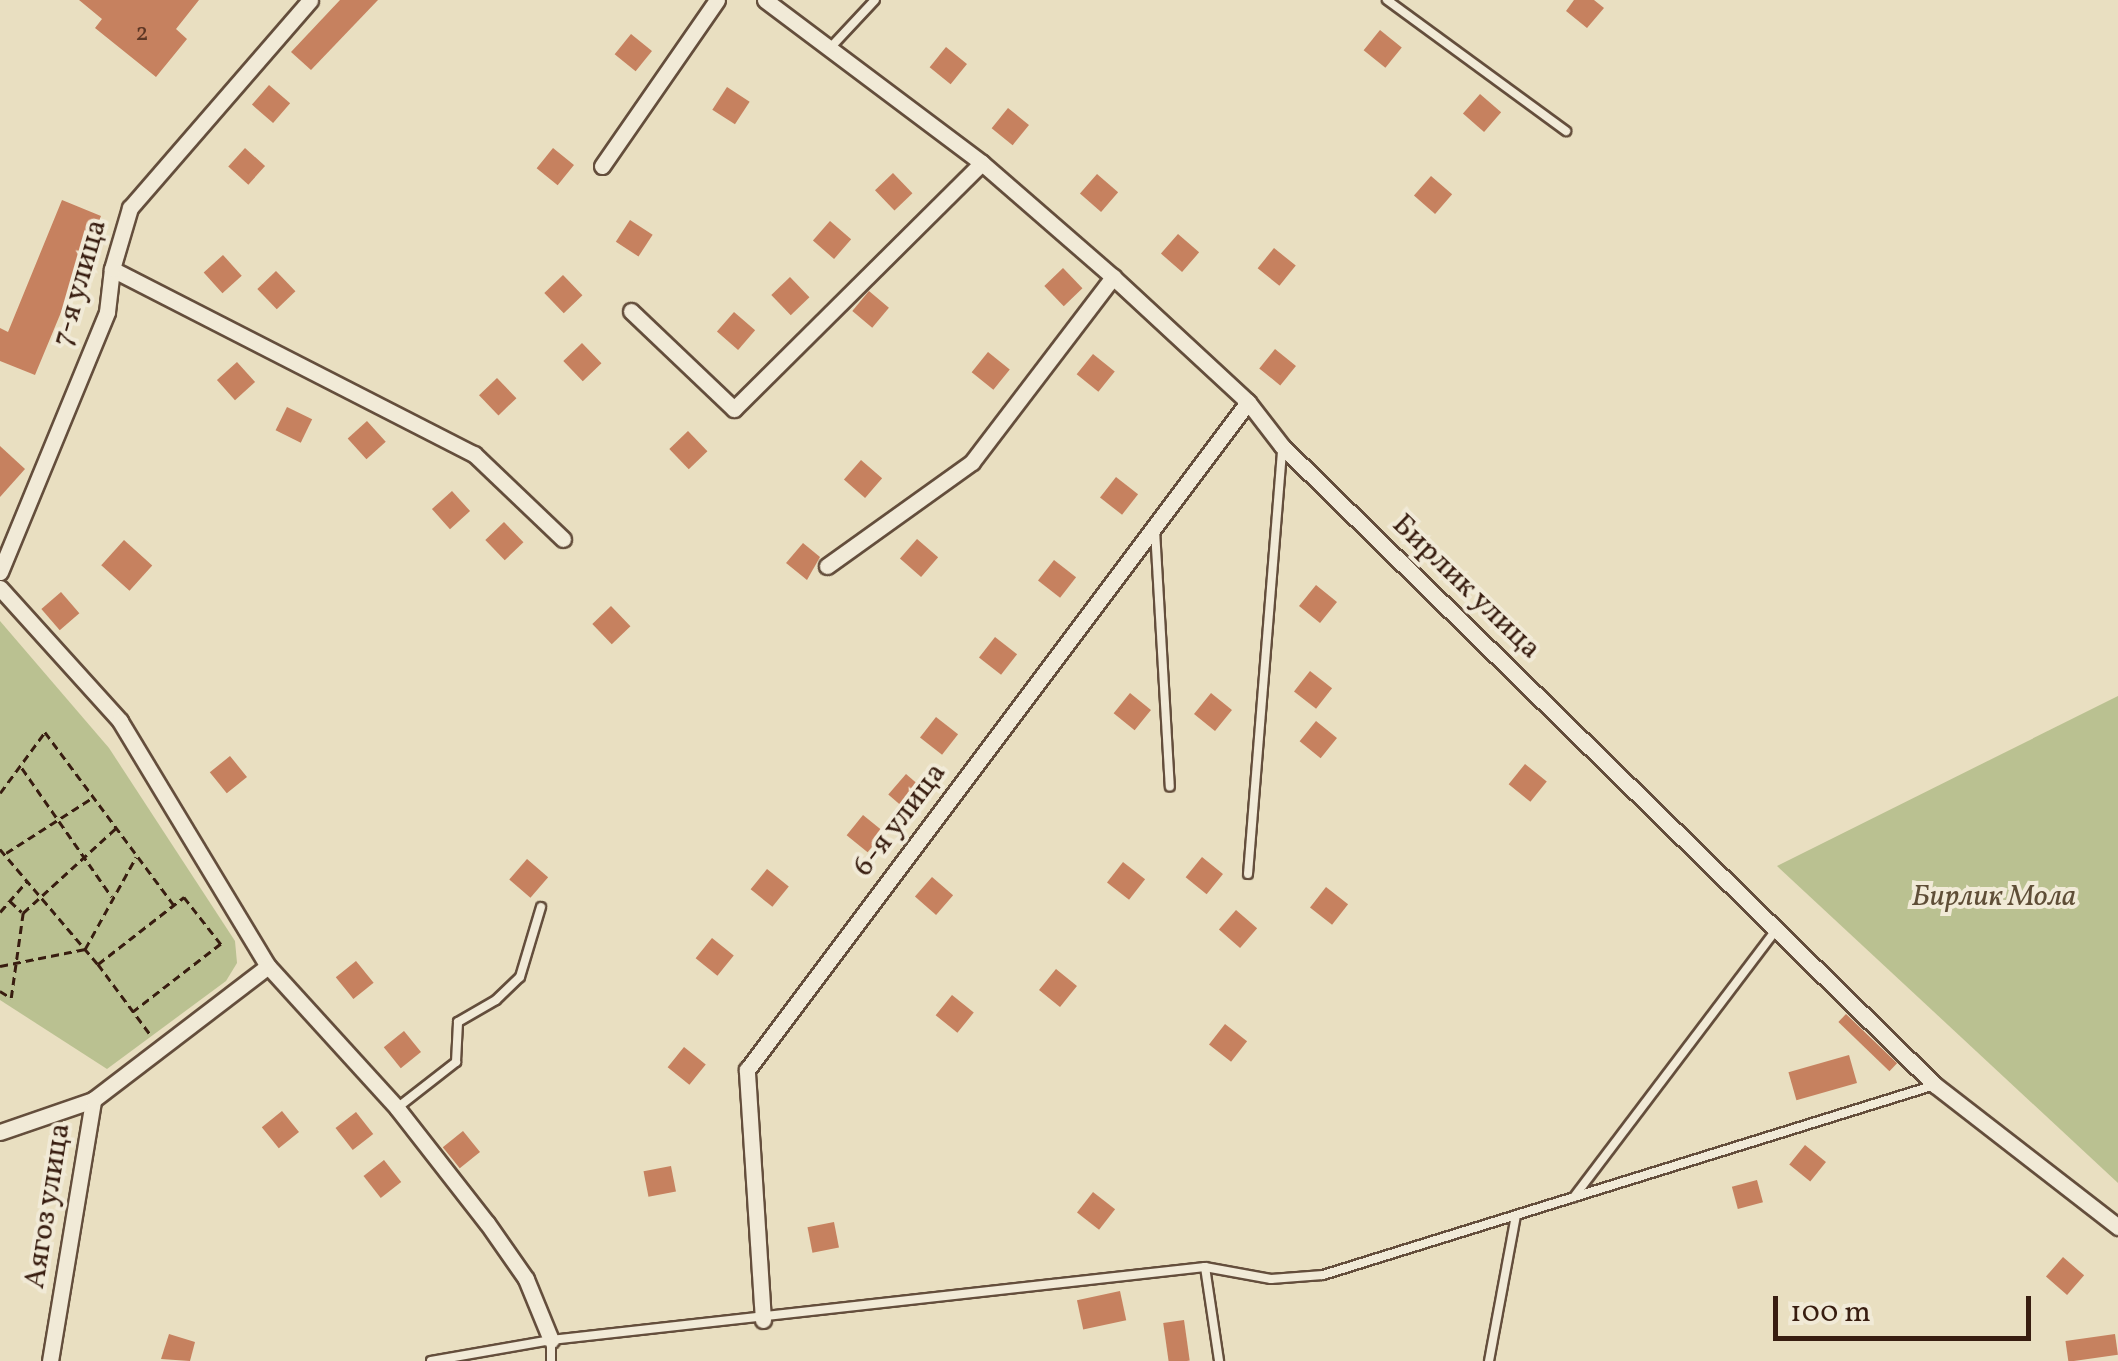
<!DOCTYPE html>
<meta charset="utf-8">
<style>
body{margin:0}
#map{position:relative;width:2118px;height:1361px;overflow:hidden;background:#e9dfc1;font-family:Vollkorn,serif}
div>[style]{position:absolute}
.green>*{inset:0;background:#bac191}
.building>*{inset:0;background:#c6815f;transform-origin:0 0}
.path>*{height:2.5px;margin-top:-1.25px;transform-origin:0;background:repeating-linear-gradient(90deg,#381d10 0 8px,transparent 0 13px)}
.roads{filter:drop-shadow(2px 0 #644e3c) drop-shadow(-2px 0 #644e3c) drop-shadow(0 2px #644e3c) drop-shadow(0 -2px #644e3c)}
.service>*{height:8px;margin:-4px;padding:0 4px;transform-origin:4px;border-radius:4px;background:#f1ead7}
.minor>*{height:15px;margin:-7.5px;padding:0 7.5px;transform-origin:7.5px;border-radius:7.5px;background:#f1ead7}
span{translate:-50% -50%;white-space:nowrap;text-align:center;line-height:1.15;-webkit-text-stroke:8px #f1ead7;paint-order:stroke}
.number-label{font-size:25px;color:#5c3624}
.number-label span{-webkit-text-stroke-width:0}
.street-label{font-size:30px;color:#381d10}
.park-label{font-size:30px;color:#5f4e37;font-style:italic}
.scale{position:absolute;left:1773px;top:1296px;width:258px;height:45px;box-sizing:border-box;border:5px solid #381d10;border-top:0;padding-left:12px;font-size:30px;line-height:35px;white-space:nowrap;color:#381d10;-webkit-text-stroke:8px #f1ead7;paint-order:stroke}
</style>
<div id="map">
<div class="green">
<i style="clip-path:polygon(0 621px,109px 748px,235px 941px,237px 963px,226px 981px,107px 1069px,0 1000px)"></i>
<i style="clip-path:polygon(2118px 696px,2118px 1183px,1777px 866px)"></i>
</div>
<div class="building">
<i style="clip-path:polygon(79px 0,199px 0,176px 29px,187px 39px,156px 77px,95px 28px,102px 19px)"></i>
<i style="clip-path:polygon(340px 0,378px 0,311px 70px,291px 52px)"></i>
<i style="clip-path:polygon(1574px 0,1594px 0,1604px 8px,1587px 28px,1566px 11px)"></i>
<i style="left:1380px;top:30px;width:28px;height:26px;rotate:39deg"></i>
<i style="left:631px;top:34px;width:27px;height:26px;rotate:39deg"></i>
<i style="left:946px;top:47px;width:27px;height:26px;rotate:39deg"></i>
<i style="left:269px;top:85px;width:28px;height:26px;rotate:41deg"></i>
<i style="left:727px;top:87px;width:27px;height:27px;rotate:33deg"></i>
<i style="left:1480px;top:94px;width:28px;height:26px;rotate:41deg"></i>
<i style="left:1008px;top:108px;width:27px;height:26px;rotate:39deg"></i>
<i style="left:245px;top:148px;width:27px;height:25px;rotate:42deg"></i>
<i style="left:553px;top:148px;width:27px;height:26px;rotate:39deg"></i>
<i style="left:893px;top:173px;width:28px;height:25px;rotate:46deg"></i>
<i style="left:1097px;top:174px;width:28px;height:26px;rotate:41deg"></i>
<i style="left:1431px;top:176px;width:28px;height:26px;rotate:41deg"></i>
<i style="clip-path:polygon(62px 200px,101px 216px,35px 375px,0 361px,0 328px,8px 332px)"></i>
<i style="left:630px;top:220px;width:27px;height:26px;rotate:33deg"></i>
<i style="left:830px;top:221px;width:28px;height:26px;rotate:41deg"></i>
<i style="left:1178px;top:234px;width:28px;height:26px;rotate:41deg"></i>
<i style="left:1274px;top:248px;width:28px;height:26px;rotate:39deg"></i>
<i style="left:223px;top:255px;width:28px;height:26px;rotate:48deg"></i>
<i style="left:1063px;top:268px;width:28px;height:26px;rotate:46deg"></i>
<i style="left:276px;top:271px;width:28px;height:26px;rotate:46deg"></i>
<i style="left:563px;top:275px;width:28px;height:26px;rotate:46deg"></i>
<i style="left:790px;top:277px;width:28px;height:26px;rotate:46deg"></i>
<i style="left:869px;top:291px;width:26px;height:26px;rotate:40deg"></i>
<i style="left:734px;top:312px;width:28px;height:26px;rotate:41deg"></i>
<i style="left:582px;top:343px;width:28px;height:26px;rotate:46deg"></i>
<i style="left:1275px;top:349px;width:27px;height:25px;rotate:39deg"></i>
<i style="left:988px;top:352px;width:28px;height:26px;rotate:39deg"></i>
<i style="left:1093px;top:354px;width:28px;height:26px;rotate:39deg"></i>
<i style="left:237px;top:362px;width:27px;height:27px;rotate:48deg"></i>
<i style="left:497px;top:378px;width:28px;height:25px;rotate:46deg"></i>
<i style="left:287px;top:407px;width:28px;height:26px;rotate:26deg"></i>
<i style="left:367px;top:421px;width:28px;height:26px;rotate:48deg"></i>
<i style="left:688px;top:431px;width:28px;height:26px;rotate:46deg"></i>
<i style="clip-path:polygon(0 446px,25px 469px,0 497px)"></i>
<i style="left:861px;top:460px;width:28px;height:26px;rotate:41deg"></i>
<i style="left:1116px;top:477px;width:28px;height:26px;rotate:38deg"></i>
<i style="left:452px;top:491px;width:27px;height:27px;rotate:48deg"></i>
<i style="left:504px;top:522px;width:28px;height:26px;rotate:46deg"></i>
<i style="left:917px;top:539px;width:28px;height:26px;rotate:41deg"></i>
<i style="left:124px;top:540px;width:38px;height:34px;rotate:42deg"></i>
<i style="clip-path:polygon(803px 543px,820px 557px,807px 580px,786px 563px)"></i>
<i style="left:1054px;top:560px;width:28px;height:26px;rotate:38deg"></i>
<i style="left:1316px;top:585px;width:27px;height:27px;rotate:39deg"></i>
<i style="left:61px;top:592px;width:28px;height:26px;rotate:49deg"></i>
<i style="left:611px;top:606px;width:28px;height:26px;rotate:46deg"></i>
<i style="left:995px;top:637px;width:28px;height:26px;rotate:38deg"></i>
<i style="left:1310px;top:671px;width:28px;height:26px;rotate:38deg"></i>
<i style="left:1130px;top:693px;width:27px;height:26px;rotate:39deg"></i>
<i style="left:1211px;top:693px;width:27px;height:27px;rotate:39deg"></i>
<i style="left:936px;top:717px;width:28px;height:26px;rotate:38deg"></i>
<i style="left:1316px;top:721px;width:27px;height:26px;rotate:39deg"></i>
<i style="left:230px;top:756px;width:27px;height:26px;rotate:51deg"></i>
<i style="left:1525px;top:764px;width:28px;height:26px;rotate:39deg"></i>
<i style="left:906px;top:774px;width:28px;height:27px;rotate:41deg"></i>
<i style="left:863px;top:815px;width:27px;height:26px;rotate:39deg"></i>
<i style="left:1202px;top:857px;width:27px;height:26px;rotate:39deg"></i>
<i style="left:527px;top:859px;width:28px;height:27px;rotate:41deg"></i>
<i style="left:1123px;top:862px;width:28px;height:26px;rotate:38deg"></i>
<i style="left:767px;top:869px;width:28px;height:26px;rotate:39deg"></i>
<i style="left:932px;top:877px;width:28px;height:26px;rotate:41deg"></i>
<i style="left:1326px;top:887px;width:28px;height:26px;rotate:38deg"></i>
<i style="left:1236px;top:910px;width:28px;height:26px;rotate:41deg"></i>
<i style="left:712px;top:938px;width:28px;height:26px;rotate:39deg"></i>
<i style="left:356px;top:961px;width:28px;height:26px;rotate:51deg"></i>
<i style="left:1056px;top:969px;width:27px;height:27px;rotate:39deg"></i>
<i style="left:952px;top:995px;width:28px;height:26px;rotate:39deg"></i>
<i style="left:1846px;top:1014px;width:71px;height:11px;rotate:44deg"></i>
<i style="left:1225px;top:1024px;width:28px;height:26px;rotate:38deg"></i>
<i style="left:404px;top:1031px;width:27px;height:26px;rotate:51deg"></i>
<i style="left:684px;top:1047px;width:28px;height:26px;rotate:39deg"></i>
<i style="left:1849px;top:1055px;width:29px;height:63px;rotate:74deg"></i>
<i style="left:282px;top:1111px;width:27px;height:26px;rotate:51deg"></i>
<i style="left:356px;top:1112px;width:28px;height:26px;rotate:52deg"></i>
<i style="left:463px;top:1131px;width:27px;height:26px;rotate:51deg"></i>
<i style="left:1805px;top:1145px;width:27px;height:25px;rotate:39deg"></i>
<i style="left:384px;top:1160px;width:28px;height:26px;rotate:52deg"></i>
<i style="left:671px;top:1166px;width:26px;height:28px;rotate:79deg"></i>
<i style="left:1757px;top:1180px;width:23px;height:26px;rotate:75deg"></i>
<i style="left:1093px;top:1192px;width:28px;height:26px;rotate:38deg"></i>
<i style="left:834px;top:1222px;width:26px;height:27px;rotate:79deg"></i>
<i style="left:2063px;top:1257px;width:28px;height:26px;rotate:41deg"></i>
<i style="left:1120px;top:1291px;width:30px;height:44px;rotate:78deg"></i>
<i style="left:1184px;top:1320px;width:41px;height:21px;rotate:82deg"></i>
<i style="clip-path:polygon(169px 1334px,195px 1342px,190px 1361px,161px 1359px)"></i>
<i style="left:2115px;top:1334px;width:21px;height:50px;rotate:82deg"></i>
</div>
<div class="path">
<i style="left:22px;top:768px;width:157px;rotate:55.1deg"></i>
<i style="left:0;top:793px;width:76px;rotate:-53.6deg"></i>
<i style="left:45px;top:732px;width:216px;rotate:53.3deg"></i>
<i style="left:0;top:849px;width:151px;rotate:49.6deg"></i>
<i style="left:98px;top:964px;width:87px;rotate:53.4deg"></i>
<i style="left:6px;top:853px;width:102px;rotate:-32.6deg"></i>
<i style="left:10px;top:901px;width:16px;rotate:43deg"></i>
<i style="left:0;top:912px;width:40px;rotate:-49deg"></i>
<i style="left:98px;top:964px;width:109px;rotate:-37.9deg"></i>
<i style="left:184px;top:897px;width:60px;rotate:51.8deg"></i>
<i style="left:221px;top:944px;width:111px;rotate:142.3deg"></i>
<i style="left:0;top:966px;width:87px;rotate:-11.3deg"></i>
<i style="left:85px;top:949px;width:105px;rotate:-61deg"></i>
<i style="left:0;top:991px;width:13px;rotate:32deg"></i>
<i style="left:11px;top:998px;width:86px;rotate:-82deg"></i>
<i style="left:23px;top:913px;width:126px;rotate:-42.4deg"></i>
</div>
<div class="roads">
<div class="service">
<i style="left:1387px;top:0;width:222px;rotate:36.2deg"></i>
<i style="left:831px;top:47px;width:64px;rotate:-46.9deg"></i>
<i style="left:1155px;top:530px;width:257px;rotate:86.7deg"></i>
<i style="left:1248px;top:874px;width:425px;rotate:-85.4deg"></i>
<i style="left:397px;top:1108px;width:75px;rotate:-37.9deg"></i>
<i style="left:456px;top:1062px;width:40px;rotate:-87.1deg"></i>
<i style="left:458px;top:1022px;width:44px;rotate:-30.1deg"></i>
<i style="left:496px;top:1000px;width:33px;rotate:-44deg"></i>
<i style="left:520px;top:977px;width:73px;rotate:-73.3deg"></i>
<i style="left:1574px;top:1197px;width:335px;rotate:-52.9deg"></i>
<i style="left:1205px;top:1267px;width:95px;rotate:81.5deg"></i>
<i style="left:551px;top:1340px;width:21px;rotate:90deg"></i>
<i style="left:431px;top:1361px;width:122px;rotate:-9.9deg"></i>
<i style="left:551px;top:1340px;width:658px;rotate:-6.37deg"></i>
<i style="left:1205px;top:1267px;width:67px;rotate:10.3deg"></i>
<i style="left:1271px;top:1279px;width:52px;rotate:-4.4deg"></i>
<i style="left:1323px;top:1275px;width:641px;rotate:-17.25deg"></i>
<i style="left:1489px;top:1361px;width:148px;rotate:-79.5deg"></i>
</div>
<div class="minor">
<i style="left:765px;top:0;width:271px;rotate:36.9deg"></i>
<i style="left:982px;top:163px;width:174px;rotate:41deg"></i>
<i style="left:1113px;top:277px;width:184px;rotate:42.8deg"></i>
<i style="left:1248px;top:402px;width:56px;rotate:52.3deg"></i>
<i style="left:1282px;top:446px;width:914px;rotate:44.38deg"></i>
<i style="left:1935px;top:1085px;width:232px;rotate:37.8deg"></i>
<i style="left:602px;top:166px;width:202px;rotate:-55.3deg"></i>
<i style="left:112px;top:269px;width:407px;rotate:27.1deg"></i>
<i style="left:474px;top:454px;width:123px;rotate:43.7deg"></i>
<i style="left:631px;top:311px;width:142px;rotate:43.6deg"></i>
<i style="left:734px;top:409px;width:349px;rotate:-44.8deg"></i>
<i style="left:827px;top:566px;width:178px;rotate:-35.6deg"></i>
<i style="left:972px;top:462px;width:233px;rotate:-52.7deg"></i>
<i style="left:0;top:572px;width:281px;rotate:-67.6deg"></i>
<i style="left:107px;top:312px;width:43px;rotate:-83.4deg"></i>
<i style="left:112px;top:269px;width:64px;rotate:-73.6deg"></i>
<i style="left:130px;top:208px;width:275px;rotate:-49.1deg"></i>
<i style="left:0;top:588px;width:179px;rotate:47.9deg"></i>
<i style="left:120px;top:721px;width:286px;rotate:58.9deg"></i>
<i style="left:268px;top:966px;width:192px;rotate:47.7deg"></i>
<i style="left:397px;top:1108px;width:146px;rotate:52deg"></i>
<i style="left:487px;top:1223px;width:68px;rotate:55.1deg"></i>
<i style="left:526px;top:1279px;width:66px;rotate:67.7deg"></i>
<i style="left:0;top:1132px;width:98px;rotate:-19deg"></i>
<i style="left:763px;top:1320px;width:251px;rotate:-93.7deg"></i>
<i style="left:747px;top:1070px;width:835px;rotate:-53.13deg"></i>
<i style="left:50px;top:1361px;width:265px;rotate:-80.6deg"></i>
<i style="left:93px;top:1100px;width:220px;rotate:-37.4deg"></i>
</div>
</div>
<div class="number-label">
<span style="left:142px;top:34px">2</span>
</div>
<div class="street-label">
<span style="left:80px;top:283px;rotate:-74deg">7-я улица</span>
<span style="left:1466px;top:587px;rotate:44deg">Бирлик улица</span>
<span style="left:900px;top:820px;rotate:-53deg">6-я улица</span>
<span style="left:48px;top:1206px;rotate:-81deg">Аягоз улица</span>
</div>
<div class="park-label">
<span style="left:1994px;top:897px">Бирлик Мола</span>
</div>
<div class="scale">100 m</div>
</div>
